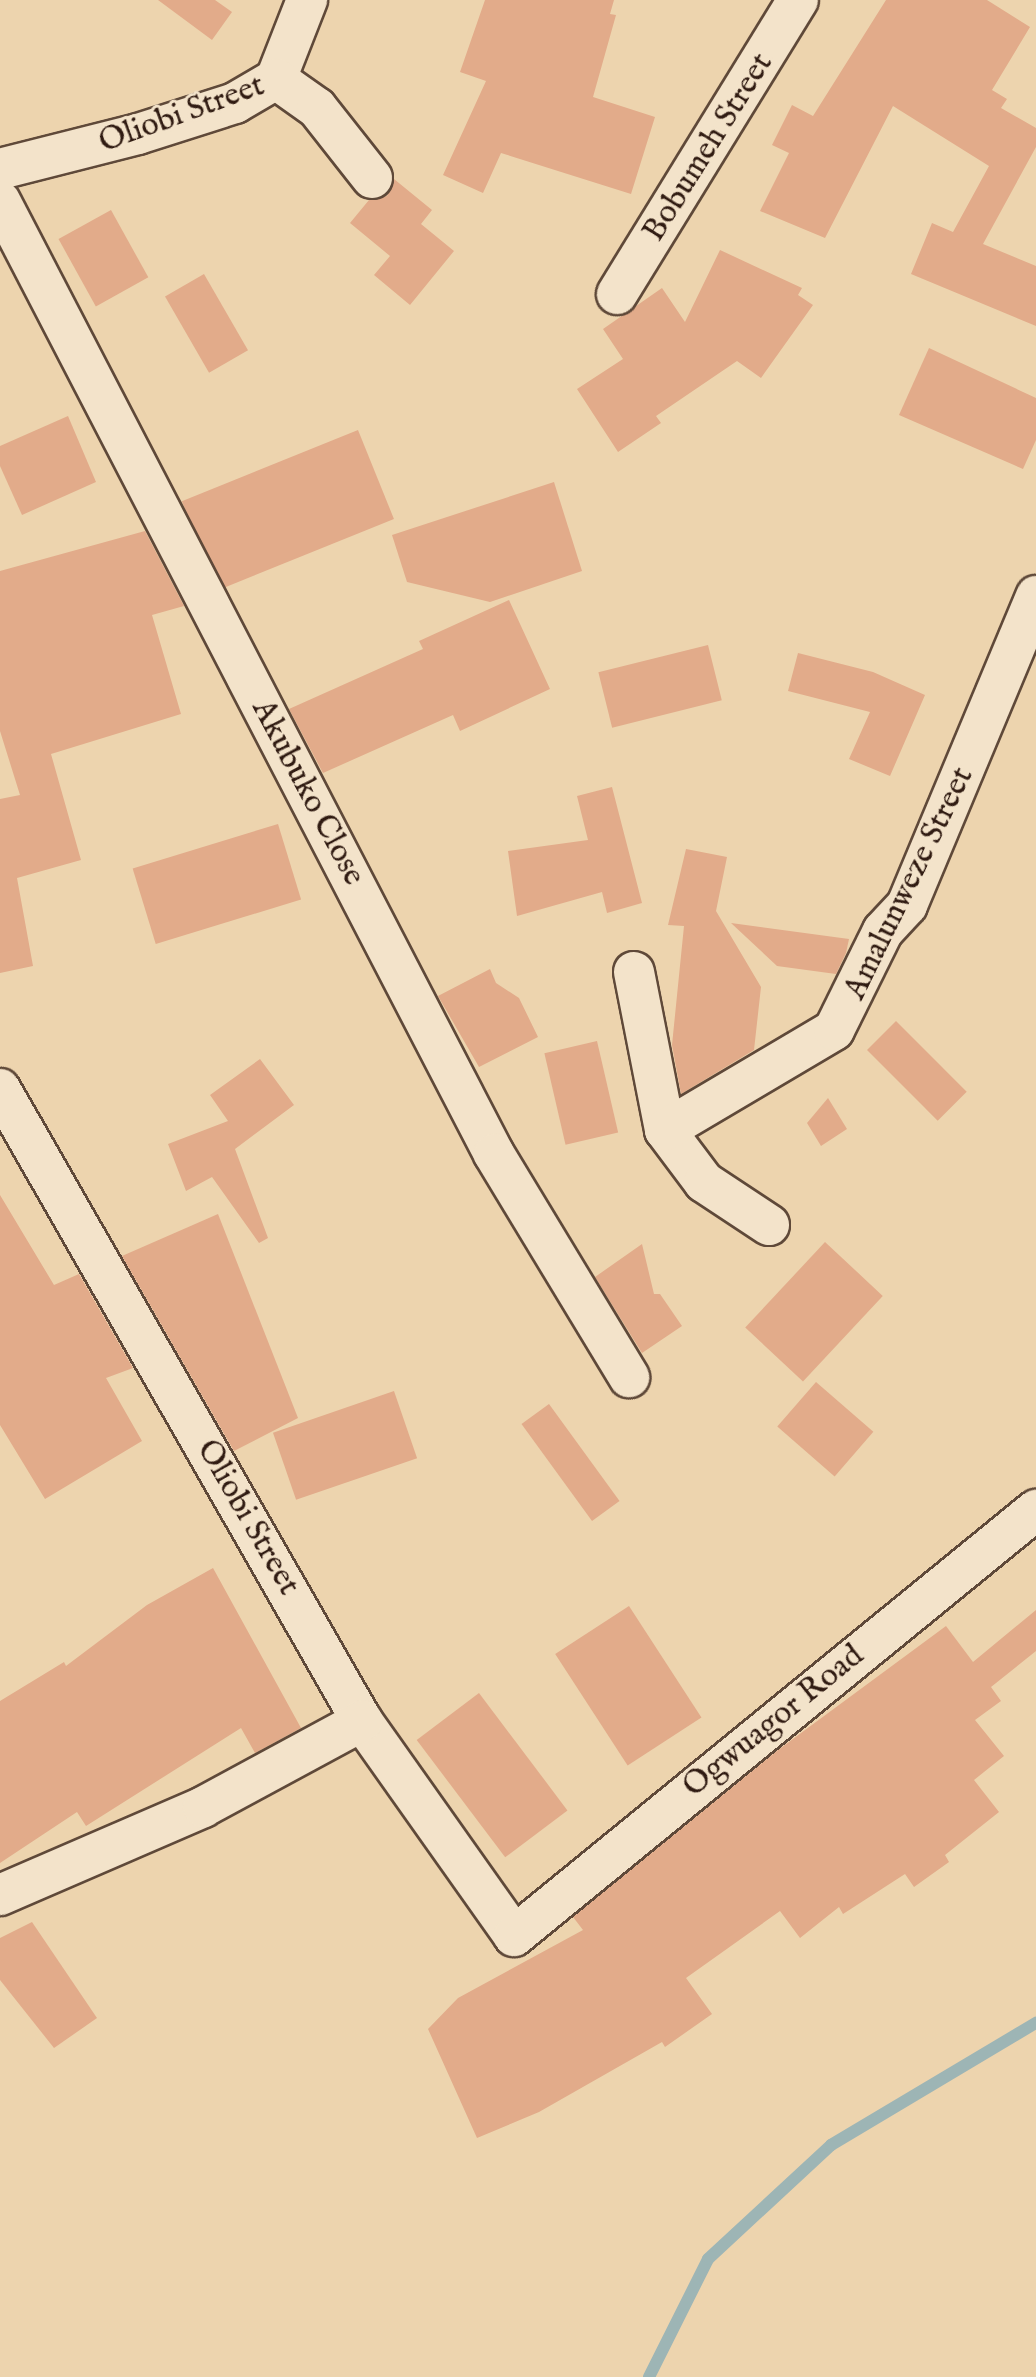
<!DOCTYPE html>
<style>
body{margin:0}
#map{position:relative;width:1036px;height:2377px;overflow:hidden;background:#edd4ae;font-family:"IM FELL English",serif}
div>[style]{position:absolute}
.stream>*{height:12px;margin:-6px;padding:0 6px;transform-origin:6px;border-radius:6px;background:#9db5b5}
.building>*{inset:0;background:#e2ab8a;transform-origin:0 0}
.roads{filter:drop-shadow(2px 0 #5f4939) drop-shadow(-2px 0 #5f4939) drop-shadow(0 2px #5f4939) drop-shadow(0 -2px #5f4939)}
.minor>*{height:40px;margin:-20px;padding:0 20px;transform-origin:20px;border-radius:20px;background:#f3e3ca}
span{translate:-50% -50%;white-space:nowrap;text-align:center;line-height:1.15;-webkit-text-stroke:6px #f3e3ca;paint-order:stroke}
.street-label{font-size:32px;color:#301b12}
</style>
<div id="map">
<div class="stream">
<i style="left:649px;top:2377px;width:132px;rotate:-63.4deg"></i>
<i style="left:708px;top:2259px;width:168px;rotate:-42.8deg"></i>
<i style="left:831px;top:2145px;width:239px;rotate:-30.8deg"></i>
</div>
<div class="building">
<i style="clip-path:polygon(158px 0,215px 0,232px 12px,212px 40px)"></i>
<i style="clip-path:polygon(485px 0,614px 0,610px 14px,616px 15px,593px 97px,655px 117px,631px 194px,501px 153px,483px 193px,443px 175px,486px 81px,460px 72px)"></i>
<i style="clip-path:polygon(886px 0,987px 0,1030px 27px,992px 90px,1007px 99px,1001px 108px,1036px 128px,1036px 147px,983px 244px,1036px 266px,1036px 326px,911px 274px,932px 223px,953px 232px,989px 166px,893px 106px,825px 238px,760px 211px,789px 153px,772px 145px,792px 105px,813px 116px)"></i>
<i style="clip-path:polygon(394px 179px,432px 210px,421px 224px,454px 251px,410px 305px,374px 275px,390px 256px,350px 223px,369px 200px,387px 196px)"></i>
<i style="left:111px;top:210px;width:77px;height:60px;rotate:61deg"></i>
<i style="clip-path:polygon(720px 250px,802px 288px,798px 295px,813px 305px,761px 378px,737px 361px,656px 416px,661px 423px,618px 452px,577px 389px,623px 359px,603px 329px,662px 288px,685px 322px)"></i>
<i style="left:204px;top:274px;width:88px;height:45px;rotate:60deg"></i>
<i style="clip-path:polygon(929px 348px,1036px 398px,1036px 440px,1023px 469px,899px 415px)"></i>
<i style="clip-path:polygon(68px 416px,96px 482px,22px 515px,0 466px,0 446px)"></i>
<i style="left:358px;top:430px;width:96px;height:190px;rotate:68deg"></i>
<i style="clip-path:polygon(554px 482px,582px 571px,490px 602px,407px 582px,392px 535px)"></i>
<i style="clip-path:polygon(145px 531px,184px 606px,152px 615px,181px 714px,51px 754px,81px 860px,17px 878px,33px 966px,0 973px,0 799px,20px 795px,0 731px,0 571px)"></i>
<i style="clip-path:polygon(509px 600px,550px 689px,460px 731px,453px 715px,323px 773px,289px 709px,423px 649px,419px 641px)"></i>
<i style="left:708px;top:645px;width:57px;height:113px;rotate:76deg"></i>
<i style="clip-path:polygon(798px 653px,873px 672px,925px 695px,890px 776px,849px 759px,870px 712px,788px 691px)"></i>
<i style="clip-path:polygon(612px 787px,642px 903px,607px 913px,602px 892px,517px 916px,508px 851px,588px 840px,577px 796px)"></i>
<i style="left:278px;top:824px;width:79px;height:152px;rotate:73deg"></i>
<i style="clip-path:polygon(686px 849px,727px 857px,716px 911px,761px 987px,754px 1050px,681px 1094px,672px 1045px,684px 926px,668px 925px)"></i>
<i style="clip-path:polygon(731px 923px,849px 939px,846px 953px,836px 974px,777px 966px)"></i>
<i style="clip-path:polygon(490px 969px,496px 983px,519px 998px,538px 1037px,479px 1067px,438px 996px)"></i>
<i style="left:896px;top:1021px;width:100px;height:41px;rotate:45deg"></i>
<i style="left:597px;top:1041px;width:94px;height:54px;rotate:77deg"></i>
<i style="clip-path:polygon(260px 1059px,294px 1105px,235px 1149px,268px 1238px,259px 1243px,212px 1177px,186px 1191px,168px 1144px,228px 1121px,210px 1095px)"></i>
<i style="clip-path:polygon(828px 1098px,847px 1129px,821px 1146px,807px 1123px)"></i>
<i style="clip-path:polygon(0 1195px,54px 1285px,79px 1274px,133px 1368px,106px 1378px,142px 1441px,45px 1499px,0 1425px)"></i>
<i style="clip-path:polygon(218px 1214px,298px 1418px,234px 1451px,122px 1256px)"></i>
<i style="left:825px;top:1242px;width:79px;height:117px;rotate:43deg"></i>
<i style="clip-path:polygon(642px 1244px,654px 1294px,660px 1294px,682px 1326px,642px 1353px,595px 1277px)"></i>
<i style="left:816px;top:1382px;width:76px;height:59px;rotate:41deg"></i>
<i style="left:394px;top:1391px;width:71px;height:128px;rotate:71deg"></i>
<i style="left:549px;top:1404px;width:120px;height:34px;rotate:54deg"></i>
<i style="clip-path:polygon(213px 1568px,301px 1728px,255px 1753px,241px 1728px,86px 1826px,77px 1812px,0 1863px,0 1701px,64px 1662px,66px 1666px,147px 1605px)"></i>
<i style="left:629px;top:1606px;width:133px;height:88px;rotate:57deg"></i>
<i style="clip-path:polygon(1036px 1610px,1036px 1651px,991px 1687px,1001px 1701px,975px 1720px,1004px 1756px,974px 1780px,999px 1812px,945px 1855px,949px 1862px,914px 1887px,905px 1874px,843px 1914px,839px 1907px,800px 1938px,780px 1911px,686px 1978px,712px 2014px,665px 2047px,662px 2042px,539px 2112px,477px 2138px,428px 2029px,458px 1998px,583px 1930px,573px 1917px,778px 1750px,946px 1626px,973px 1662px)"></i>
<i style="left:479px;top:1693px;width:147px;height:78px;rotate:53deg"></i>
<i style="clip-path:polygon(32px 1922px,97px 2018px,54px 2048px,0 1980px,0 1938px)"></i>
</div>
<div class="roads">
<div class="minor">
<i style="left:276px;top:79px;width:85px;rotate:-68.6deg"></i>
<i style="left:0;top:169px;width:142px;rotate:-14.2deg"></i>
<i style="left:138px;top:134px;width:102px;rotate:-17.7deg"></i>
<i style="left:235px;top:103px;width:48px;rotate:-30.3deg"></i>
<i style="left:276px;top:79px;width:50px;rotate:35.3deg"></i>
<i style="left:317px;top:108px;width:89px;rotate:51.8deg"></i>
<i style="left:0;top:201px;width:1073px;rotate:62.6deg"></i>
<i style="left:494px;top:1154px;width:261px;rotate:58.8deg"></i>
<i style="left:617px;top:294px;width:345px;rotate:-58.4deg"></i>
<i style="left:634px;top:972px;width:161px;rotate:78.9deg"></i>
<i style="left:665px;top:1130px;width:65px;rotate:53.1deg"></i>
<i style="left:704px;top:1182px;width:78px;rotate:33.5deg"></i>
<i style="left:0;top:1089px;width:728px;rotate:60.2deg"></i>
<i style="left:362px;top:1721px;width:263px;rotate:54.7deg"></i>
<i style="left:514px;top:1936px;width:674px;rotate:-39.22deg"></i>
<i style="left:665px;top:1130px;width:196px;rotate:-30.6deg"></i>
<i style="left:834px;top:1030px;width:110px;rotate:-63.7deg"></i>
<i style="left:883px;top:931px;width:35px;rotate:-47deg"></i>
<i style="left:907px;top:905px;width:335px;rotate:-67.3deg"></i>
<i style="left:0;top:1895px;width:221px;rotate:-23.4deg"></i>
<i style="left:203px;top:1807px;width:181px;rotate:-28.4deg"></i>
</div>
</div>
<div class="street-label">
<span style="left:182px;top:115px;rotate:-20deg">Oliobi Street</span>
<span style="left:709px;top:148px;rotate:-58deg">Bobumeh Street</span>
<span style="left:307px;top:793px;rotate:62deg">Akubuko Close</span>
<span style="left:910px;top:884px;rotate:-64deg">Amalunweze Street</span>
<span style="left:247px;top:1518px;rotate:60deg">Oliobi Street</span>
<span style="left:774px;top:1722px;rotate:-39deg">Ogwuagor Road</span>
</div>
</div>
